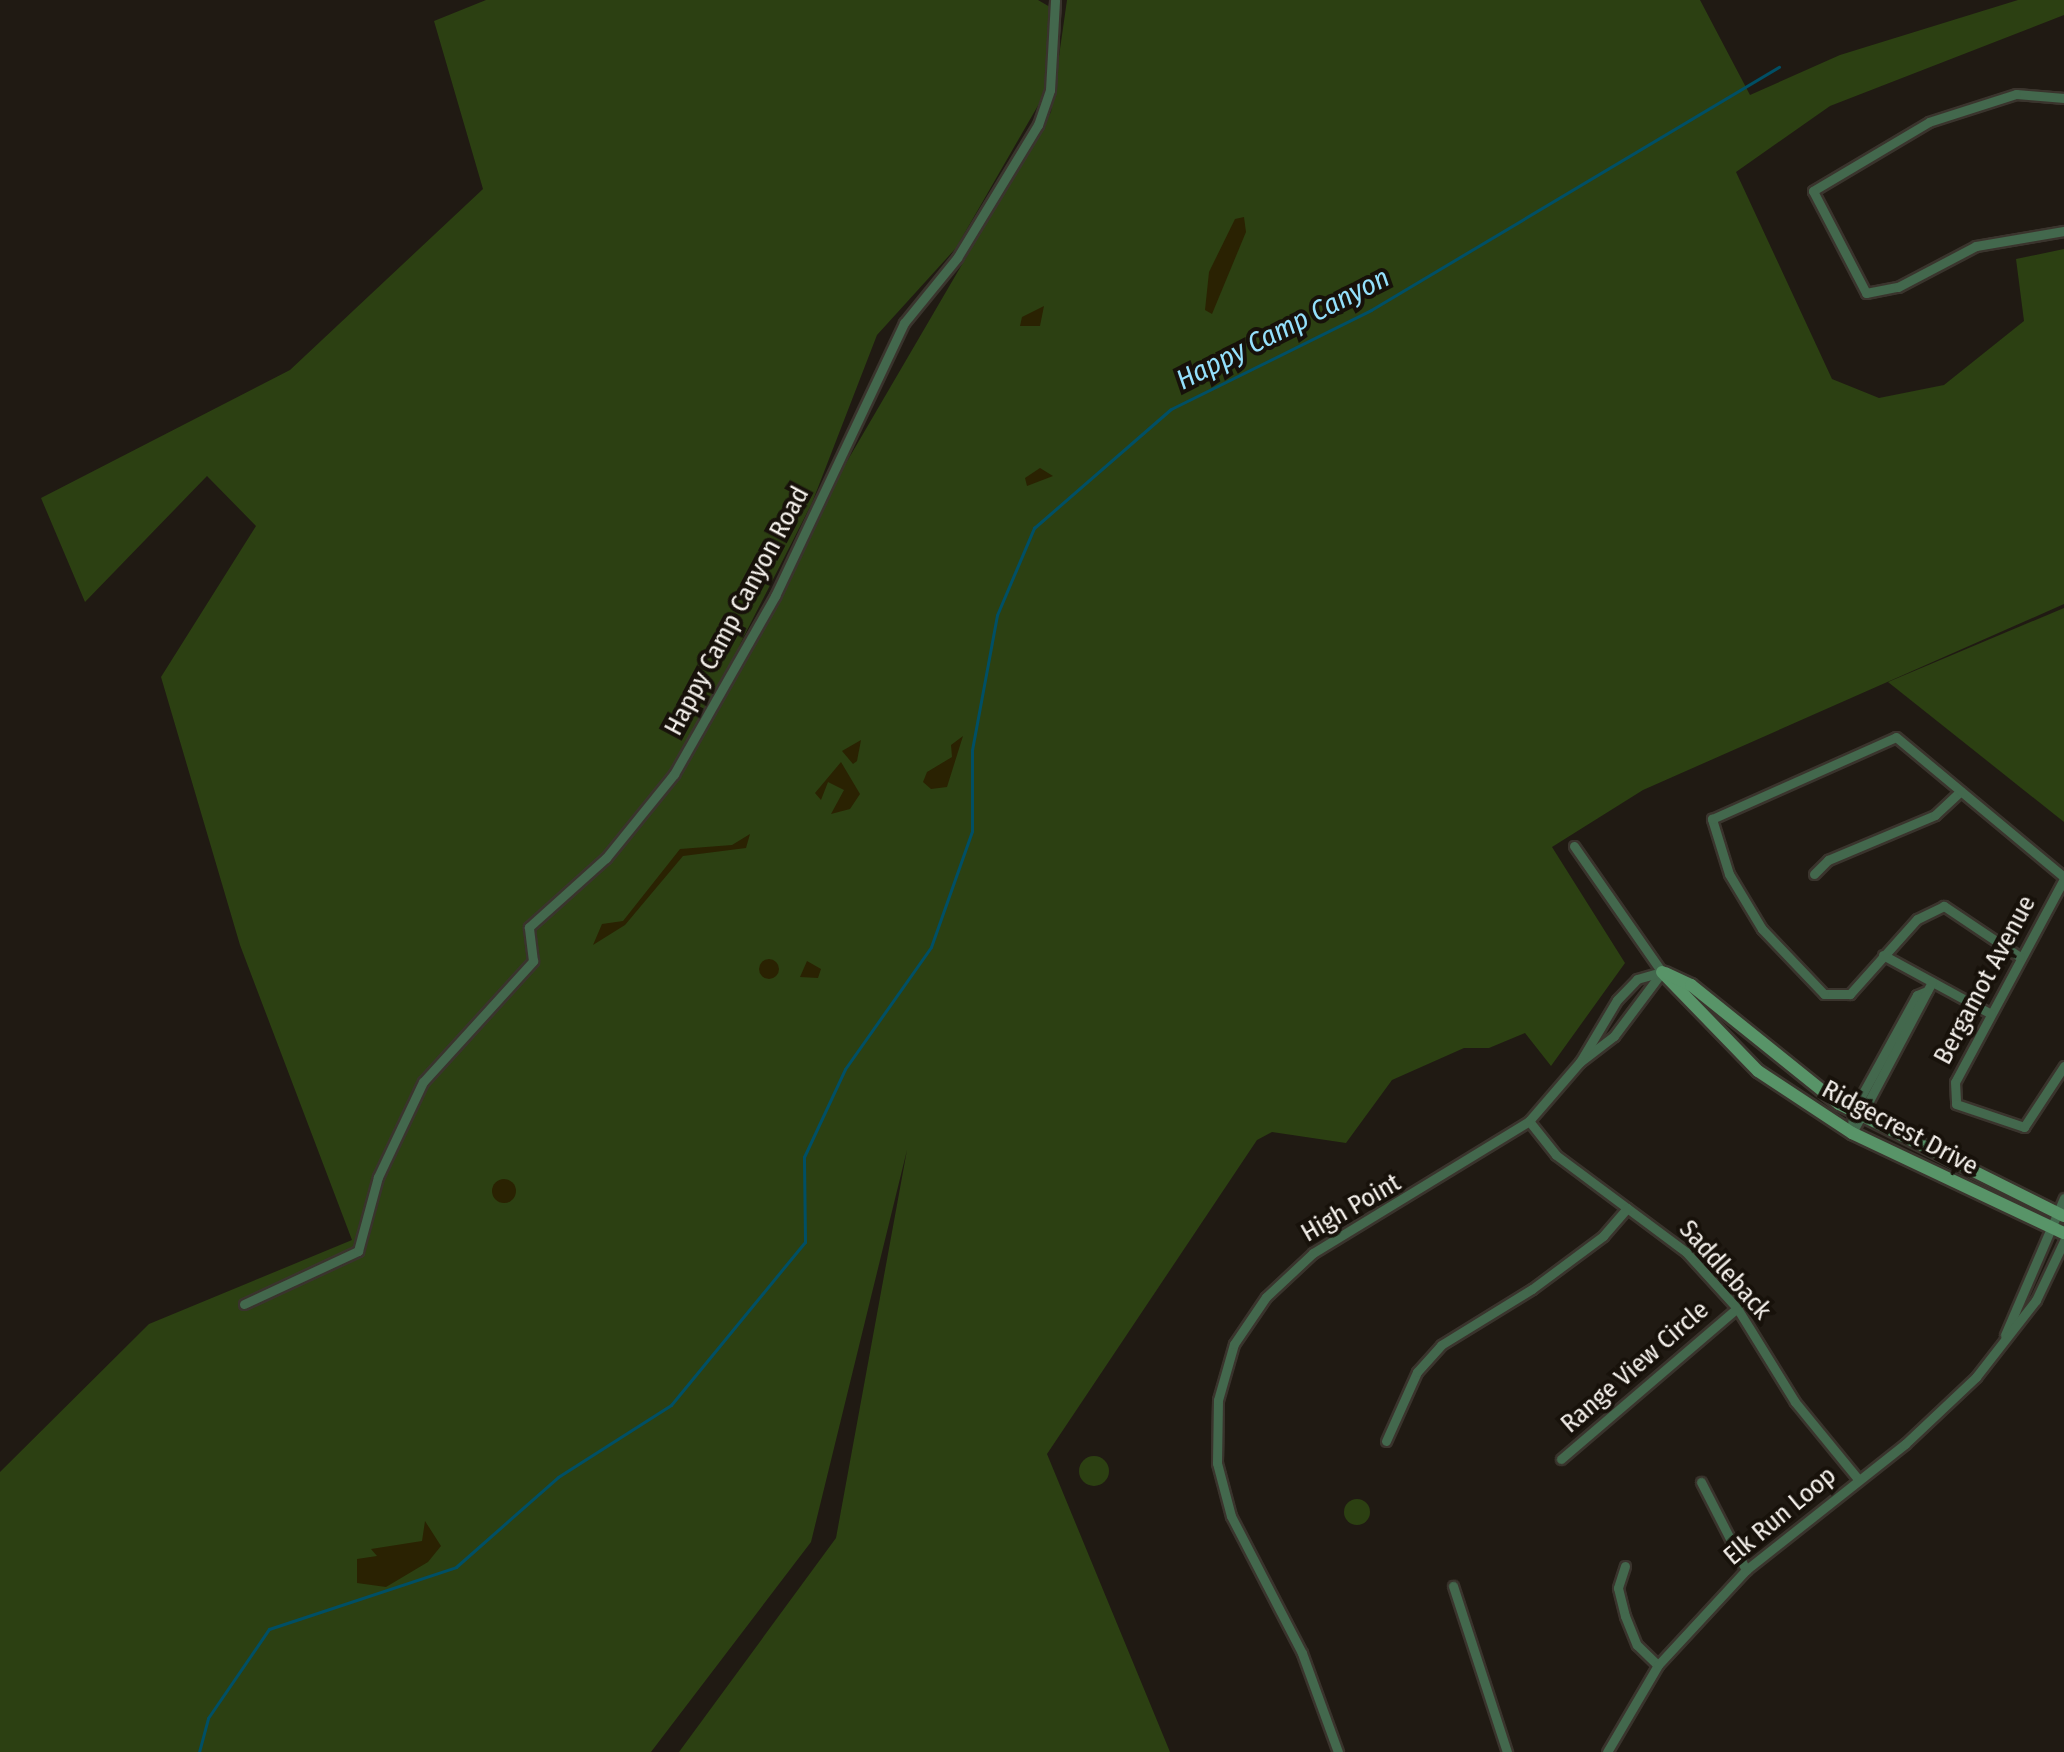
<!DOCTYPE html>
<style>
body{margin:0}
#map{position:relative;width:2064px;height:1752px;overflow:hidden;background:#201a13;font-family:"Fira Sans Condensed",sans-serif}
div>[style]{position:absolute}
.green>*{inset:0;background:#2c4012}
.round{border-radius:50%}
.sand>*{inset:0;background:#2a2202}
.stream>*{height:3px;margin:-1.5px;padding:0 1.5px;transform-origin:1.5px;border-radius:1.5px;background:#004f65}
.roads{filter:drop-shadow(2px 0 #3a342d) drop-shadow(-2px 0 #3a342d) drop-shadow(0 2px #3a342d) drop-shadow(0 -2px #3a342d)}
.street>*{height:9px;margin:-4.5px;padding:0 4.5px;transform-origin:4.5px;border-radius:4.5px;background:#43684d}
.secondary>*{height:12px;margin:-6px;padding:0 6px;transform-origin:6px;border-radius:6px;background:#589468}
span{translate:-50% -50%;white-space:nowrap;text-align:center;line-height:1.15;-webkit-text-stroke:8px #17110a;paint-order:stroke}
.street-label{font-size:26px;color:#f6f2ed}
.water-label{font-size:28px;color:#94e0fc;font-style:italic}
</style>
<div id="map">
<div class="green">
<i style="clip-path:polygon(486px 0,1038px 0,1050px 7px,1047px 90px,956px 248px,877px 335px,812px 503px,738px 648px,1051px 112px,1067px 0,1700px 0,1750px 95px,1840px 55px,2018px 0,2064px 0,2064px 15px,1830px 106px,1736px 172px,1832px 379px,1879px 398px,1944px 385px,2024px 321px,2016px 259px,2064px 249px,2064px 604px,1643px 790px,1552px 847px,1625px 963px,1551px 1066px,1525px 1033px,1489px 1048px,1464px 1048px,1392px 1080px,1346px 1143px,1272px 1132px,1257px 1140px,1047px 1454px,1170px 1752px,679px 1752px,836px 1538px,907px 1150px,811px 1542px,651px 1752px,0 1752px,0 1472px,149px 1324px,352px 1240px,240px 945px,161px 677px,256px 526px,207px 476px,85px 602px,41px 498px,290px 370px,483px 189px,434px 21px)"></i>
<i style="clip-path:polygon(2064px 608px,2064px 822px,1888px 682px)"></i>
<i class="round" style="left:1079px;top:1456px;width:30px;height:30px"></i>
<i class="round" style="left:1344px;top:1499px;width:26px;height:26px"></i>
</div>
<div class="sand">
<i style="clip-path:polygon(1244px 217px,1246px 232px,1212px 314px,1205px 310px,1209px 272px,1235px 219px)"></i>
<i style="clip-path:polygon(1044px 306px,1040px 326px,1020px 326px,1022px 317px)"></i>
<i style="clip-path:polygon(1040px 468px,1053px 476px,1027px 486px,1025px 478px)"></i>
<i style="clip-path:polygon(963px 736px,947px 787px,931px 789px,923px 782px,927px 772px,952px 757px,951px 745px)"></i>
<i style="clip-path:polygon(861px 740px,857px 761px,853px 764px,842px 751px)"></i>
<i style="clip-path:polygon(841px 762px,860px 794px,850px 809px,831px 814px,844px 790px,828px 782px,821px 800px,815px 793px)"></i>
<i style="clip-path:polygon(750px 834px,746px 848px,683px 856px,625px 925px,593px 945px,602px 924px,623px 921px,680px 849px,732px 845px)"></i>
<i class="round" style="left:759px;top:959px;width:20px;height:20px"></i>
<i style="clip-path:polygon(807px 961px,821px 969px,818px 978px,800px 977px)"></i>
<i class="round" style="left:492px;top:1179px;width:24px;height:24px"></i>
<i style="clip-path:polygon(425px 1521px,441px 1546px,428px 1562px,386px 1587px,357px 1583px,357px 1559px,377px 1556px,371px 1549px,422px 1541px)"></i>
</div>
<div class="stream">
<i style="left:199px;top:1752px;width:35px;rotate:-75deg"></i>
<i style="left:208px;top:1718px;width:108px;rotate:-55.6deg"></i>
<i style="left:269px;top:1629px;width:197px;rotate:-18.3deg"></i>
<i style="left:456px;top:1567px;width:136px;rotate:-41.4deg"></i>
<i style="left:558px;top:1477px;width:134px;rotate:-32.5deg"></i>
<i style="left:671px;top:1405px;width:211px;rotate:-50.6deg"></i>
<i style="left:805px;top:1242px;width:85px;rotate:-90.7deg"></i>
<i style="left:804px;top:1157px;width:97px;rotate:-65deg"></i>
<i style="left:845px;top:1069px;width:149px;rotate:-54.8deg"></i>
<i style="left:931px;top:947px;width:123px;rotate:-70.5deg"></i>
<i style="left:972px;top:831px;width:81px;rotate:-90deg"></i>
<i style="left:972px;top:750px;width:137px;rotate:-79.5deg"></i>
<i style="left:997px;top:615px;width:95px;rotate:-67deg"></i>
<i style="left:1034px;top:528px;width:181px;rotate:-41deg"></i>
<i style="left:1171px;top:409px;width:223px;rotate:-26.3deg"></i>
<i style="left:1371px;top:310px;width:475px;rotate:-30.8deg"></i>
</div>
<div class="roads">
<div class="street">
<i style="left:2064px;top:98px;width:48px;rotate:-175.2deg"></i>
<i style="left:2016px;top:94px;width:91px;rotate:162.2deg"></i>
<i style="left:1929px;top:122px;width:135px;rotate:149.3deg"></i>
<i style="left:1813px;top:191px;width:115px;rotate:62.5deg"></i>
<i style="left:1866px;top:293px;width:33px;rotate:-11deg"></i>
<i style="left:1898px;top:287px;width:88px;rotate:-27.7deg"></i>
<i style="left:1976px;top:246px;width:89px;rotate:-9.7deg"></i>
<i style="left:1574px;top:846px;width:154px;rotate:55.1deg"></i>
<i style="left:1814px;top:874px;width:20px;rotate:-45deg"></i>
<i style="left:1828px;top:860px;width:116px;rotate:-22.8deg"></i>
<i style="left:1935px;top:815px;width:35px;rotate:-43deg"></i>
<i style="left:2064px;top:879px;width:230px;rotate:118.2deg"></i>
<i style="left:1955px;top:1082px;width:22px;rotate:87deg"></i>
<i style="left:1956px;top:1104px;width:72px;rotate:18.7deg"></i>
<i style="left:2024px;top:1127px;width:73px;rotate:-56.7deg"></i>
<i style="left:1883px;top:955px;width:123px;rotate:28.6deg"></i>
<i style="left:2020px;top:957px;width:92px;rotate:-146.1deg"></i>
<i style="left:1944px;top:906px;width:30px;rotate:154deg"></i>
<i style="left:1917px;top:919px;width:101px;rotate:131.8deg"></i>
<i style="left:1850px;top:994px;width:26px;rotate:180deg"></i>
<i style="left:1824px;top:994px;width:90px;rotate:-133.6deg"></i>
<i style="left:1762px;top:929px;width:64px;rotate:-121deg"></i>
<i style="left:1729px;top:874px;width:58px;rotate:-107.2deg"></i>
<i style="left:1712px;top:819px;width:201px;rotate:-24deg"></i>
<i style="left:1896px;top:737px;width:219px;rotate:39.8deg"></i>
<i style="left:1662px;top:972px;width:80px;rotate:126.9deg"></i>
<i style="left:1614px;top:1036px;width:43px;rotate:142.6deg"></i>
<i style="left:1580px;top:1062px;width:72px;rotate:-59.2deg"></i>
<i style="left:1617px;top:1000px;width:29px;rotate:-46deg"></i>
<i style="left:1637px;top:979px;width:26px;rotate:-16deg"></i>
<i style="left:1927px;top:991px;width:11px;rotate:158deg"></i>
<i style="left:1917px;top:995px;width:132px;rotate:118.9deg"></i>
<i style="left:1853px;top:1111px;width:22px;rotate:93deg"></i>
<i style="left:1852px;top:1133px;width:171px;rotate:-62.1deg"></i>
<i style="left:1529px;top:1121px;width:43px;rotate:51.5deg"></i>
<i style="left:1556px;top:1155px;width:162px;rotate:36.7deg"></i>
<i style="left:1686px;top:1252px;width:76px;rotate:47.7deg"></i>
<i style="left:1737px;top:1308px;width:110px;rotate:58.3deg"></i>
<i style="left:1795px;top:1402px;width:99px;rotate:50.7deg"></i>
<i style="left:244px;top:1304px;width:126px;rotate:-24.9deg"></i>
<i style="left:358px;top:1251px;width:77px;rotate:-74.9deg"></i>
<i style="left:378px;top:1177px;width:105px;rotate:-64.7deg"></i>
<i style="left:423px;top:1082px;width:164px;rotate:-47.7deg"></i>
<i style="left:533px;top:961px;width:34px;rotate:-97deg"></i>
<i style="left:529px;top:927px;width:103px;rotate:-41.9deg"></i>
<i style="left:606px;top:858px;width:108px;rotate:-51deg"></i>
<i style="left:674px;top:774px;width:205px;rotate:-60.4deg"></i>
<i style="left:775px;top:596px;width:302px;rotate:-64.7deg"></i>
<i style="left:904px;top:323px;width:84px;rotate:-50.8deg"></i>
<i style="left:957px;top:258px;width:156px;rotate:-58.7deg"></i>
<i style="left:1038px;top:125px;width:37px;rotate:-71deg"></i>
<i style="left:1050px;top:90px;width:90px;rotate:-86.8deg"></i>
<i style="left:2005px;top:1335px;width:149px;rotate:-66.7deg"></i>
<i style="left:1386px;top:1441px;width:76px;rotate:-65.8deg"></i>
<i style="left:1417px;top:1372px;width:36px;rotate:-48deg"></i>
<i style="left:1441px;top:1345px;width:107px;rotate:-31.6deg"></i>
<i style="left:1532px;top:1289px;width:89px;rotate:-36.7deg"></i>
<i style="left:1603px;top:1236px;width:37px;rotate:-49deg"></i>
<i style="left:1561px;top:1459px;width:232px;rotate:-40.6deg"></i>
<i style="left:1701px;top:1482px;width:99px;rotate:62.9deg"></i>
<i style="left:1625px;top:1566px;width:23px;rotate:108deg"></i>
<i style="left:1618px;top:1588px;width:29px;rotate:76deg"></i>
<i style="left:1625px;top:1616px;width:31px;rotate:68deg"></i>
<i style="left:1637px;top:1645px;width:29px;rotate:44deg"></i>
<i style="left:1453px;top:1586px;width:175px;rotate:72deg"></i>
<i style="left:1338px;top:1752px;width:105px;rotate:-110deg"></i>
<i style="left:1302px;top:1653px;width:154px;rotate:-117.4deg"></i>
<i style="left:1231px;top:1516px;width:55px;rotate:-104.8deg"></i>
<i style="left:1217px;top:1463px;width:63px;rotate:-89.1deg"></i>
<i style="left:1218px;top:1400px;width:58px;rotate:-74.1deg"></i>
<i style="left:1234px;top:1344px;width:57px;rotate:-55.8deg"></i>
<i style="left:1266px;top:1297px;width:64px;rotate:-43.1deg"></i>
<i style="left:1313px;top:1253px;width:253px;rotate:-31.4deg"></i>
<i style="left:1529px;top:1121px;width:78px;rotate:-49.2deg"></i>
<i style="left:1607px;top:1752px;width:101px;rotate:-59.6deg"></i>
<i style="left:1658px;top:1665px;width:129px;rotate:-47.2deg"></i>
<i style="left:1746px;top:1570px;width:203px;rotate:-38.4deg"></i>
<i style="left:1905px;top:1444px;width:98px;rotate:-43.3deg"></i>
<i style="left:1976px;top:1377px;width:98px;rotate:-52.1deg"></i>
<i style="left:2036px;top:1300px;width:65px;rotate:-64.6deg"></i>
</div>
<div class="secondary">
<i style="left:1662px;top:972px;width:138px;rotate:45.9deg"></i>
<i style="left:1758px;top:1071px;width:113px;rotate:33.4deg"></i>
<i style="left:1852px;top:1133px;width:234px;rotate:25.3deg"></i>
<i style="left:1665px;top:973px;width:29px;rotate:25deg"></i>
<i style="left:1691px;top:985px;width:190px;rotate:38.8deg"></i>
<i style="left:1839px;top:1104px;width:251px;rotate:26.5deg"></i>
</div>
</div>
<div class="street-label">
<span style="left:737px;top:611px;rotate:-62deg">Happy Camp Canyon Road</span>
<span style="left:1985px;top:980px;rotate:-62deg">Bergamot Avenue</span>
<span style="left:1900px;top:1128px;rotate:28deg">Ridgecrest Drive</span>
<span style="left:1351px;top:1208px;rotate:-30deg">High Point</span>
<span style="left:1725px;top:1270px;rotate:48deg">Saddleback</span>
<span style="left:1635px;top:1367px;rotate:-41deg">Range View Circle</span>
<span style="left:1780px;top:1516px;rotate:-40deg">Elk Run Loop</span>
</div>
<div class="water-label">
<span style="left:1283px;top:329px;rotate:-27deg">Happy Camp Canyon</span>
</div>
</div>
